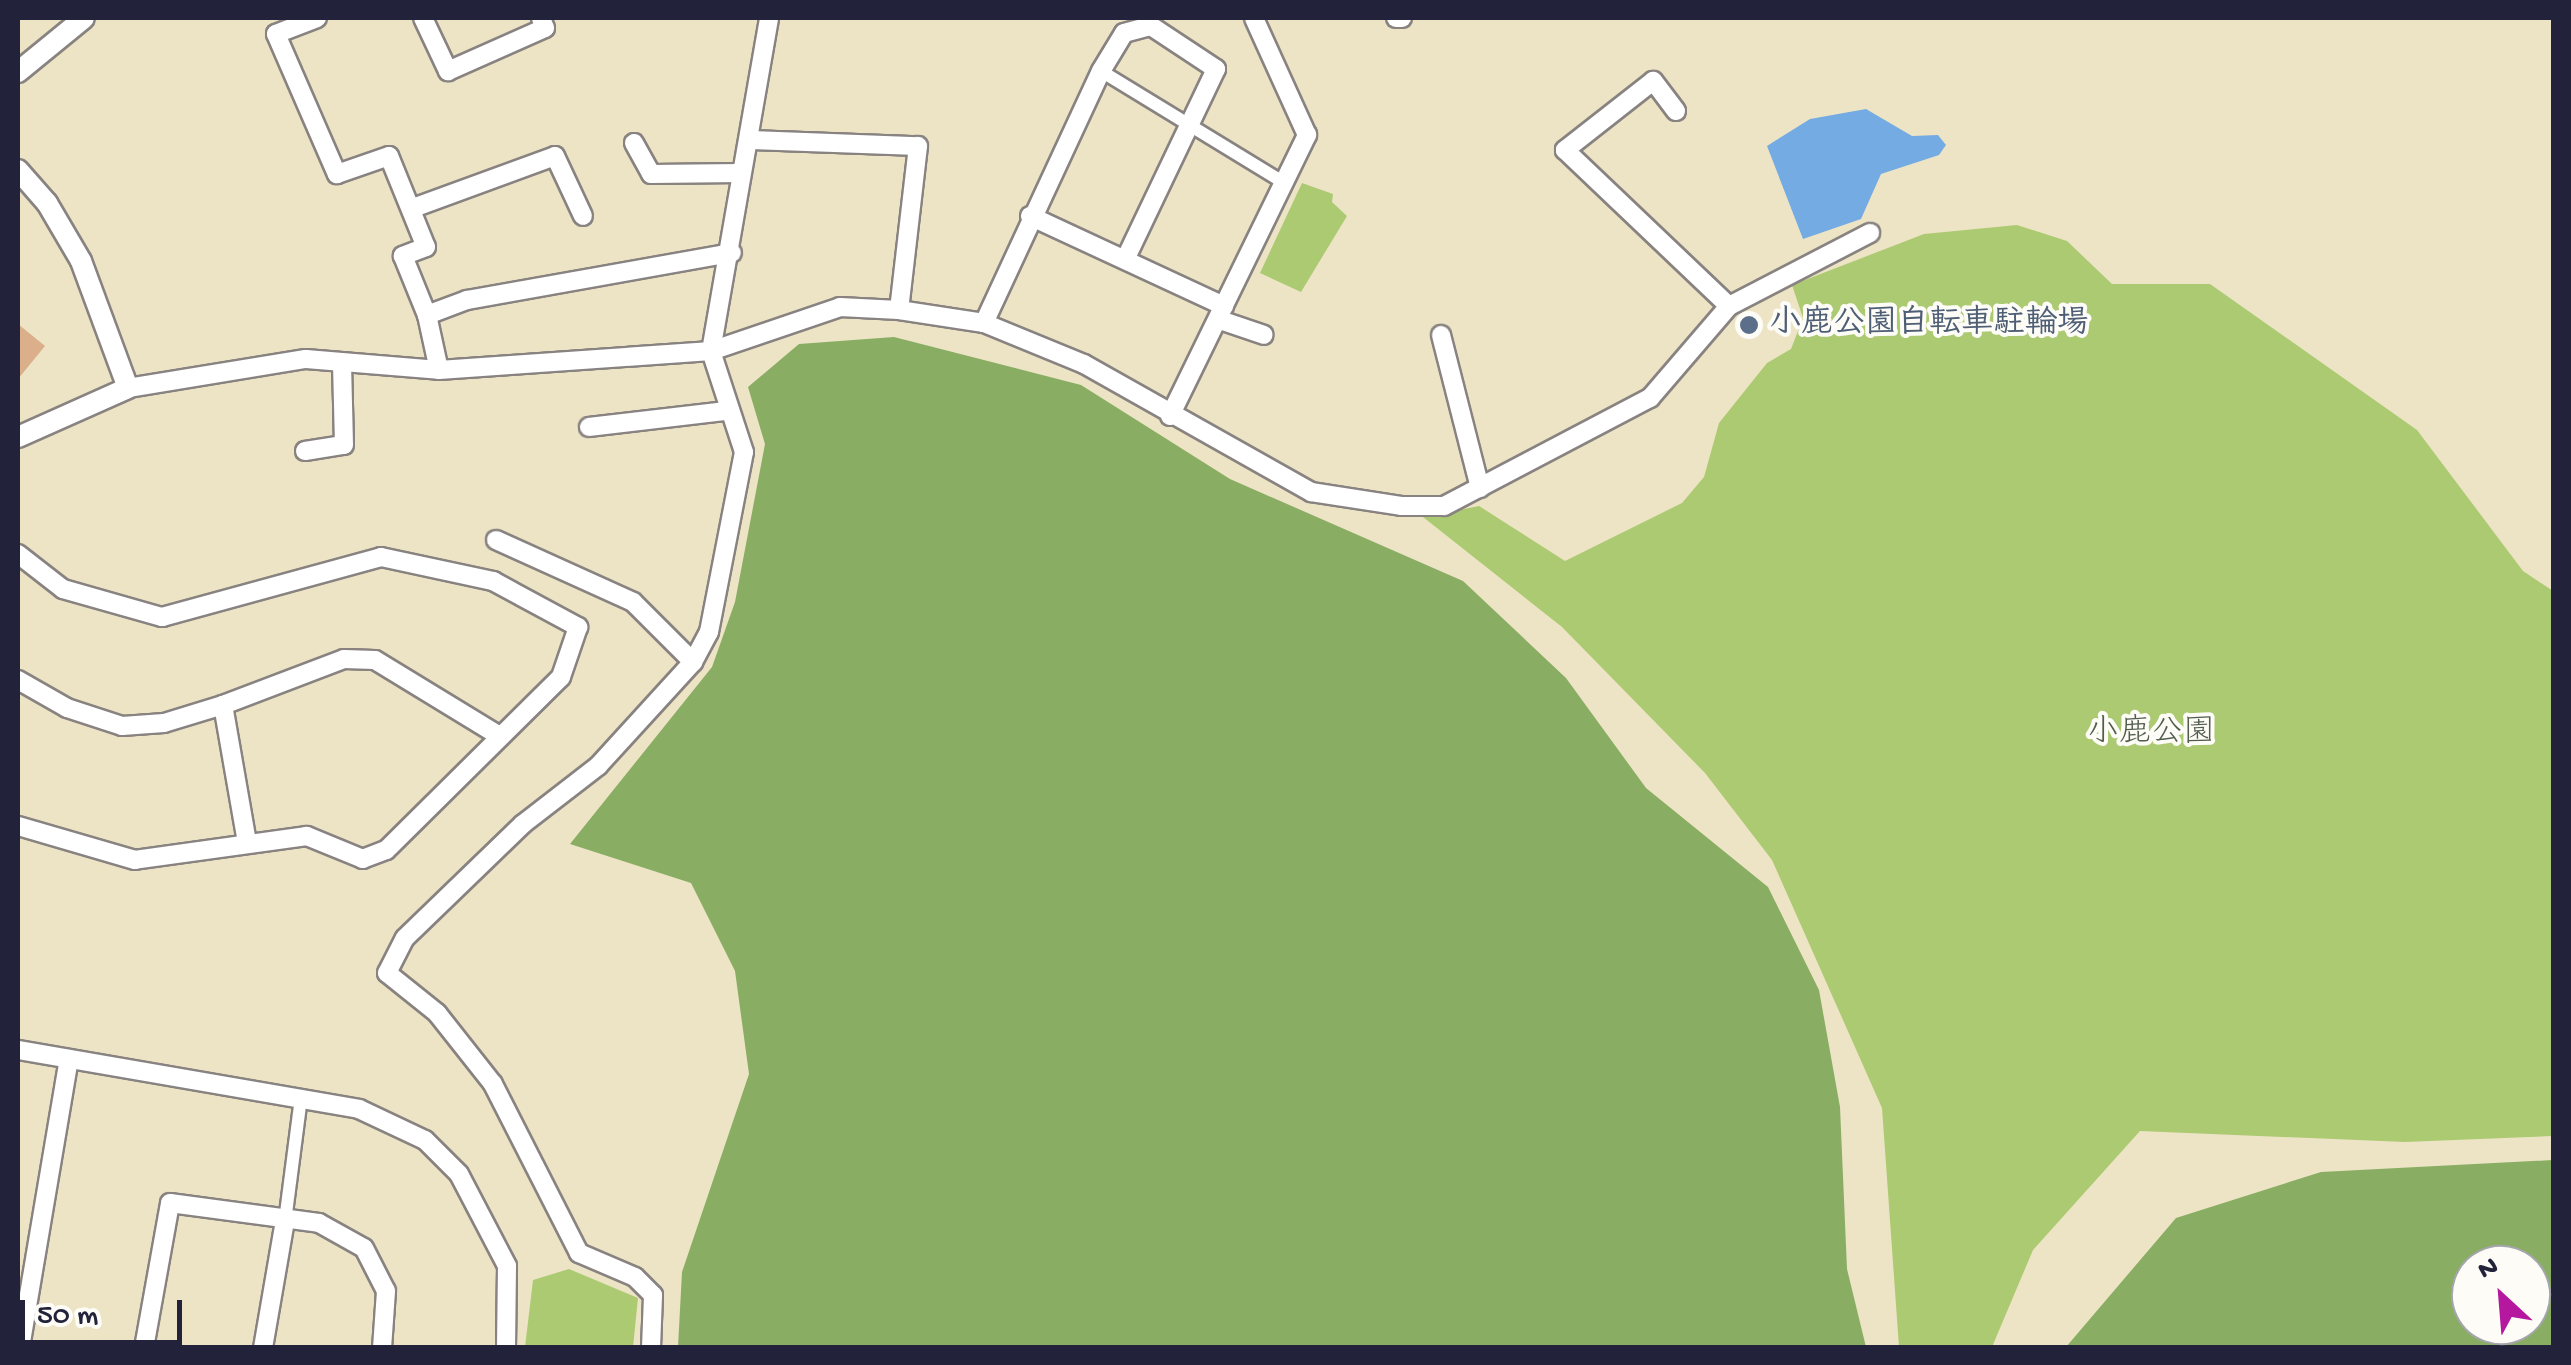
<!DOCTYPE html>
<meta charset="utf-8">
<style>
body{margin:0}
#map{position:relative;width:2571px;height:1365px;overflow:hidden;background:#ede4c6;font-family:"Gochi Hand","Klee One",sans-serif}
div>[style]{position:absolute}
.green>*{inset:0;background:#acca71}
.forest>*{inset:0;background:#89ae63}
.water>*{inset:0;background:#73abe2}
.building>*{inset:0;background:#daaf8a}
.roads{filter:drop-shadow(2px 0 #888380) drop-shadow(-2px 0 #888380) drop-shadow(0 2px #888380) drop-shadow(0 -2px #888380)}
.pedestrian>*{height:12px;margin:-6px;padding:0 6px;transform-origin:6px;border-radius:6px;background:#fff}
.minor>*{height:18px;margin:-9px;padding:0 9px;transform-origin:9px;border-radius:9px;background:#fff}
.tertiary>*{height:20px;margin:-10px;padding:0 10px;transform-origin:10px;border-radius:10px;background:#fff}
.dots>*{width:28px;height:28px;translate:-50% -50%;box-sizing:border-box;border:5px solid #fdfcf7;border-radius:50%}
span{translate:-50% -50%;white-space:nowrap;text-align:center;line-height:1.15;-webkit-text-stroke:8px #fdfcf7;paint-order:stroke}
.service-label{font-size:32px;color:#4e5e75;font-weight:700}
.left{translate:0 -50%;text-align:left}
.park-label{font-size:32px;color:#525d4e}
.frame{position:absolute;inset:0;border:20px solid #22223b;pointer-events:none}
.north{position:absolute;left:2451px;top:1245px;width:100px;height:100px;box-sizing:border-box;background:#fdfcf7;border:2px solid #a5a5ac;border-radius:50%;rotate:334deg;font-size:28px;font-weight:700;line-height:40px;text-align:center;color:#22223b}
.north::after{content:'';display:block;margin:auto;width:35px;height:45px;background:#b5179e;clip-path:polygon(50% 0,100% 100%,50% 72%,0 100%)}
.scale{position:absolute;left:20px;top:1300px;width:162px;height:45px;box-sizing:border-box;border:5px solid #22223b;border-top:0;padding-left:12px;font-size:30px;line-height:35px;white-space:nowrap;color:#22223b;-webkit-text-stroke:8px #fdfcf7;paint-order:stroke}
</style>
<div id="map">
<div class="green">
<i style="clip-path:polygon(1302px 183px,1333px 194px,1332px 202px,1347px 216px,1301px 292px,1260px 273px)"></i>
<i style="clip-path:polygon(2017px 225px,2067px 241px,2112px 284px,2210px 284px,2417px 430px,2523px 571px,2553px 591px,2553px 1136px,2405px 1142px,2140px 1131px,2033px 1250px,1992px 1347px,1899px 1347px,1882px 1108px,1772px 860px,1705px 773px,1562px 627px,1423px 517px,1479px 506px,1565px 561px,1682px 503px,1704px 477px,1719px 423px,1767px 363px,1791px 349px,1803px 318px,1792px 285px,1924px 234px)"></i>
<i style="clip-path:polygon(569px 1269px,638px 1298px,633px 1347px,525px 1347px,533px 1280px)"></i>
</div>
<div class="forest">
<i style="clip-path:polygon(894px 337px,1081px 385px,1230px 479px,1463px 581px,1566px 678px,1646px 788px,1768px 887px,1819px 990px,1840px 1107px,1847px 1269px,1866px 1347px,678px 1347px,682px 1272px,749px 1074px,735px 971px,691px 883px,570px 844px,712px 667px,735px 602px,765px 444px,748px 387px,799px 344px)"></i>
<i style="clip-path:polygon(evenodd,2553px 1160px,2553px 1347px,2066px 1347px,2176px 1218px,2321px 1172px,2553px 1160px,2471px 1265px,2531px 1265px,2531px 1325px,2471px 1325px,2471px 1265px)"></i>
</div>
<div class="water">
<i style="clip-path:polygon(1866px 109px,1912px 136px,1938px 135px,1946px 145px,1939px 155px,1881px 174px,1861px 219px,1803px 239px,1767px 146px,1810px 119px)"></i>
</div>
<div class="building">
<i style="clip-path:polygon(18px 324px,45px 346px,18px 379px)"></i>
</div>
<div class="roads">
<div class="pedestrian">
<i style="left:1101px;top:71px;width:213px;rotate:31.4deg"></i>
<i style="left:285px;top:1221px;width:125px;rotate:-82.6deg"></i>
</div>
<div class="minor">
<i style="left:317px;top:18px;width:44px;rotate:158.7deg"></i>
<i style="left:276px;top:34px;width:153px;rotate:66.5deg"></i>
<i style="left:337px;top:174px;width:55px;rotate:-19.1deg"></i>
<i style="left:389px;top:156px;width:98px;rotate:67.9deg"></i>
<i style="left:426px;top:247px;width:25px;rotate:159deg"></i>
<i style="left:403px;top:256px;width:64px;rotate:67.9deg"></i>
<i style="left:427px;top:315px;width:56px;rotate:77.7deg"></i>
<i style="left:423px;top:18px;width:59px;rotate:64.7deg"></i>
<i style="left:448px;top:71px;width:106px;rotate:-23.9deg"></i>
<i style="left:545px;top:28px;width:11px;rotate:-112deg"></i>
<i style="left:1396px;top:18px;width:6px"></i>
<i style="left:1676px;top:111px;width:38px;rotate:-127deg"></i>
<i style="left:1653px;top:81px;width:112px;rotate:141.9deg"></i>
<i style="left:1565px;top:150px;width:226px;rotate:43.6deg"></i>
<i style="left:751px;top:140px;width:167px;rotate:2.1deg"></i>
<i style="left:918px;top:146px;width:165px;rotate:96.6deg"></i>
<i style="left:634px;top:143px;width:35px;rotate:61deg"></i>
<i style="left:651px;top:174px;width:89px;rotate:-0.6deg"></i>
<i style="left:413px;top:208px;width:151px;rotate:-20.1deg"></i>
<i style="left:555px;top:156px;width:66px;rotate:65deg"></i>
<i style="left:1030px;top:216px;width:214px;rotate:24.9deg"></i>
<i style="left:427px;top:315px;width:43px;rotate:-20.6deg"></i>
<i style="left:467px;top:300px;width:269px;rotate:-10.1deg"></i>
<i style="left:1220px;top:320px;width:46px;rotate:18.8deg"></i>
<i style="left:984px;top:323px;width:278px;rotate:-65.1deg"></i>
<i style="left:1101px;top:71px;width:44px;rotate:-58.8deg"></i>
<i style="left:1124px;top:33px;width:28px;rotate:-15deg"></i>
<i style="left:1151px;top:26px;width:78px;rotate:33.5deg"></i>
<i style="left:1216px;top:69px;width:207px;rotate:115.5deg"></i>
<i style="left:1441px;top:335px;width:158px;rotate:75.7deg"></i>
<i style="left:128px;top:388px;width:180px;rotate:-9.3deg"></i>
<i style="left:306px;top:359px;width:133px;rotate:4.7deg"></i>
<i style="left:439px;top:370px;width:273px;rotate:-4deg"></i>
<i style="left:711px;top:351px;width:136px;rotate:-18.8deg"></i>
<i style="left:840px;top:307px;width:59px;rotate:2.9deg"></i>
<i style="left:899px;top:310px;width:86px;rotate:8.7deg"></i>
<i style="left:984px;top:323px;width:108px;rotate:22.3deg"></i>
<i style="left:1084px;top:364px;width:261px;rotate:29.4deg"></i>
<i style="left:1311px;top:492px;width:91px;rotate:8.8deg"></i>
<i style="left:1401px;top:506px;width:43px"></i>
<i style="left:1444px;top:506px;width:233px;rotate:-27.7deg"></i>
<i style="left:1650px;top:398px;width:121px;rotate:-49.3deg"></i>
<i style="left:1729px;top:306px;width:159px;rotate:-27.4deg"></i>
<i style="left:1170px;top:416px;width:313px;rotate:-64deg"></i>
<i style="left:1307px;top:135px;width:128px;rotate:-114.4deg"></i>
<i style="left:589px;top:427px;width:138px;rotate:-6.7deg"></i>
<i style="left:305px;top:451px;width:39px;rotate:-9deg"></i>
<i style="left:344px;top:445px;width:80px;rotate:-91.4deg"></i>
<i style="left:496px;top:540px;width:150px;rotate:24.3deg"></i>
<i style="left:633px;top:602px;width:85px;rotate:45deg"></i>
<i style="left:18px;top:554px;width:57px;rotate:37.9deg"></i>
<i style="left:63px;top:589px;width:103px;rotate:15.8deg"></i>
<i style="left:162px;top:617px;width:227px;rotate:-15.3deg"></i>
<i style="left:381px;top:557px;width:115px;rotate:12.1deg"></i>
<i style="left:493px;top:581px;width:97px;rotate:28.4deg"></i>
<i style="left:578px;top:627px;width:53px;rotate:108.8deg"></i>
<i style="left:561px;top:677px;width:246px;rotate:135.3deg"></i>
<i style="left:386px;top:850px;width:25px;rotate:159deg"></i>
<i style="left:363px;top:859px;width:61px;rotate:-157.7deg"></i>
<i style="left:307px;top:836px;width:174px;rotate:172.1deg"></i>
<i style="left:135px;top:860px;width:122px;rotate:-163.8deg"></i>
<i style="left:18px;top:680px;width:56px;rotate:29.7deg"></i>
<i style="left:67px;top:708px;width:58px;rotate:18.1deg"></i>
<i style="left:122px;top:726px;width:42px;rotate:-4.1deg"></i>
<i style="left:164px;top:723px;width:62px;rotate:-17deg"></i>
<i style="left:223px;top:705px;width:129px;rotate:-20.8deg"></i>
<i style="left:344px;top:659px;width:31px;rotate:2deg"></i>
<i style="left:375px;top:660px;width:144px;rotate:31.4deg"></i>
<i style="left:223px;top:705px;width:139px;rotate:80.1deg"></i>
<i style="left:18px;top:1050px;width:346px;rotate:9.8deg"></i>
<i style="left:359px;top:1109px;width:73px;rotate:25.2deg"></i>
<i style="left:425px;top:1140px;width:48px;rotate:45deg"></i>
<i style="left:459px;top:1174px;width:104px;rotate:62.4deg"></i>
<i style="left:507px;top:1266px;width:82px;rotate:90.7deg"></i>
<i style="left:20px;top:1348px;width:293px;rotate:-80.4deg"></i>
<i style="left:144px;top:1348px;width:147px;rotate:-79.8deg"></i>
<i style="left:170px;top:1203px;width:150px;rotate:7.6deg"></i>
<i style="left:319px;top:1223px;width:51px;rotate:29.1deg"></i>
<i style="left:364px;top:1248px;width:48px;rotate:62.9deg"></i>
<i style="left:386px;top:1291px;width:57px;rotate:94deg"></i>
<i style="left:263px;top:1348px;width:129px;rotate:-80.2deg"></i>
<i style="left:651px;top:1348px;width:53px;rotate:-87.8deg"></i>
<i style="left:653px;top:1295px;width:25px;rotate:-135deg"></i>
<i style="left:635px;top:1277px;width:61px;rotate:-156.8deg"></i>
<i style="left:579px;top:1253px;width:190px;rotate:-117deg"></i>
<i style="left:493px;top:1084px;width:90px;rotate:-128.3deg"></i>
<i style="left:437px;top:1013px;width:64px;rotate:-141.3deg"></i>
<i style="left:387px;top:973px;width:39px;rotate:-63deg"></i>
<i style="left:405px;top:938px;width:164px;rotate:-44deg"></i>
<i style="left:523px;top:824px;width:95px;rotate:-37.7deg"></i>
<i style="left:598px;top:766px;width:141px;rotate:-47.6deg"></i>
<i style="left:693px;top:662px;width:34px;rotate:-62deg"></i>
<i style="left:709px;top:632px;width:183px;rotate:-79deg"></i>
<i style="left:744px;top:452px;width:106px;rotate:-108.1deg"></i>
<i style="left:711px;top:351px;width:338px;rotate:-80.1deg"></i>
</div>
<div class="tertiary">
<i style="left:18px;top:72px;width:85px;rotate:-39.3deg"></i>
<i style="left:18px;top:170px;width:44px;rotate:48.7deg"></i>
<i style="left:47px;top:203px;width:67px;rotate:59.6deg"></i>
<i style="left:81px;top:261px;width:135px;rotate:69.7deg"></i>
<i style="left:128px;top:388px;width:120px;rotate:156deg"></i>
</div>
</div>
<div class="dots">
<i style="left:1749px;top:325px;background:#5c6f8a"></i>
</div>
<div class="service-label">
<span class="left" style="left:1769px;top:325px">小鹿公園自転車駐輪場</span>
</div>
<div class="park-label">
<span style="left:2151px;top:734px">小鹿公園</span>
</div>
<div class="frame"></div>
<div class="north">N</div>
<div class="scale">50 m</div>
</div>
